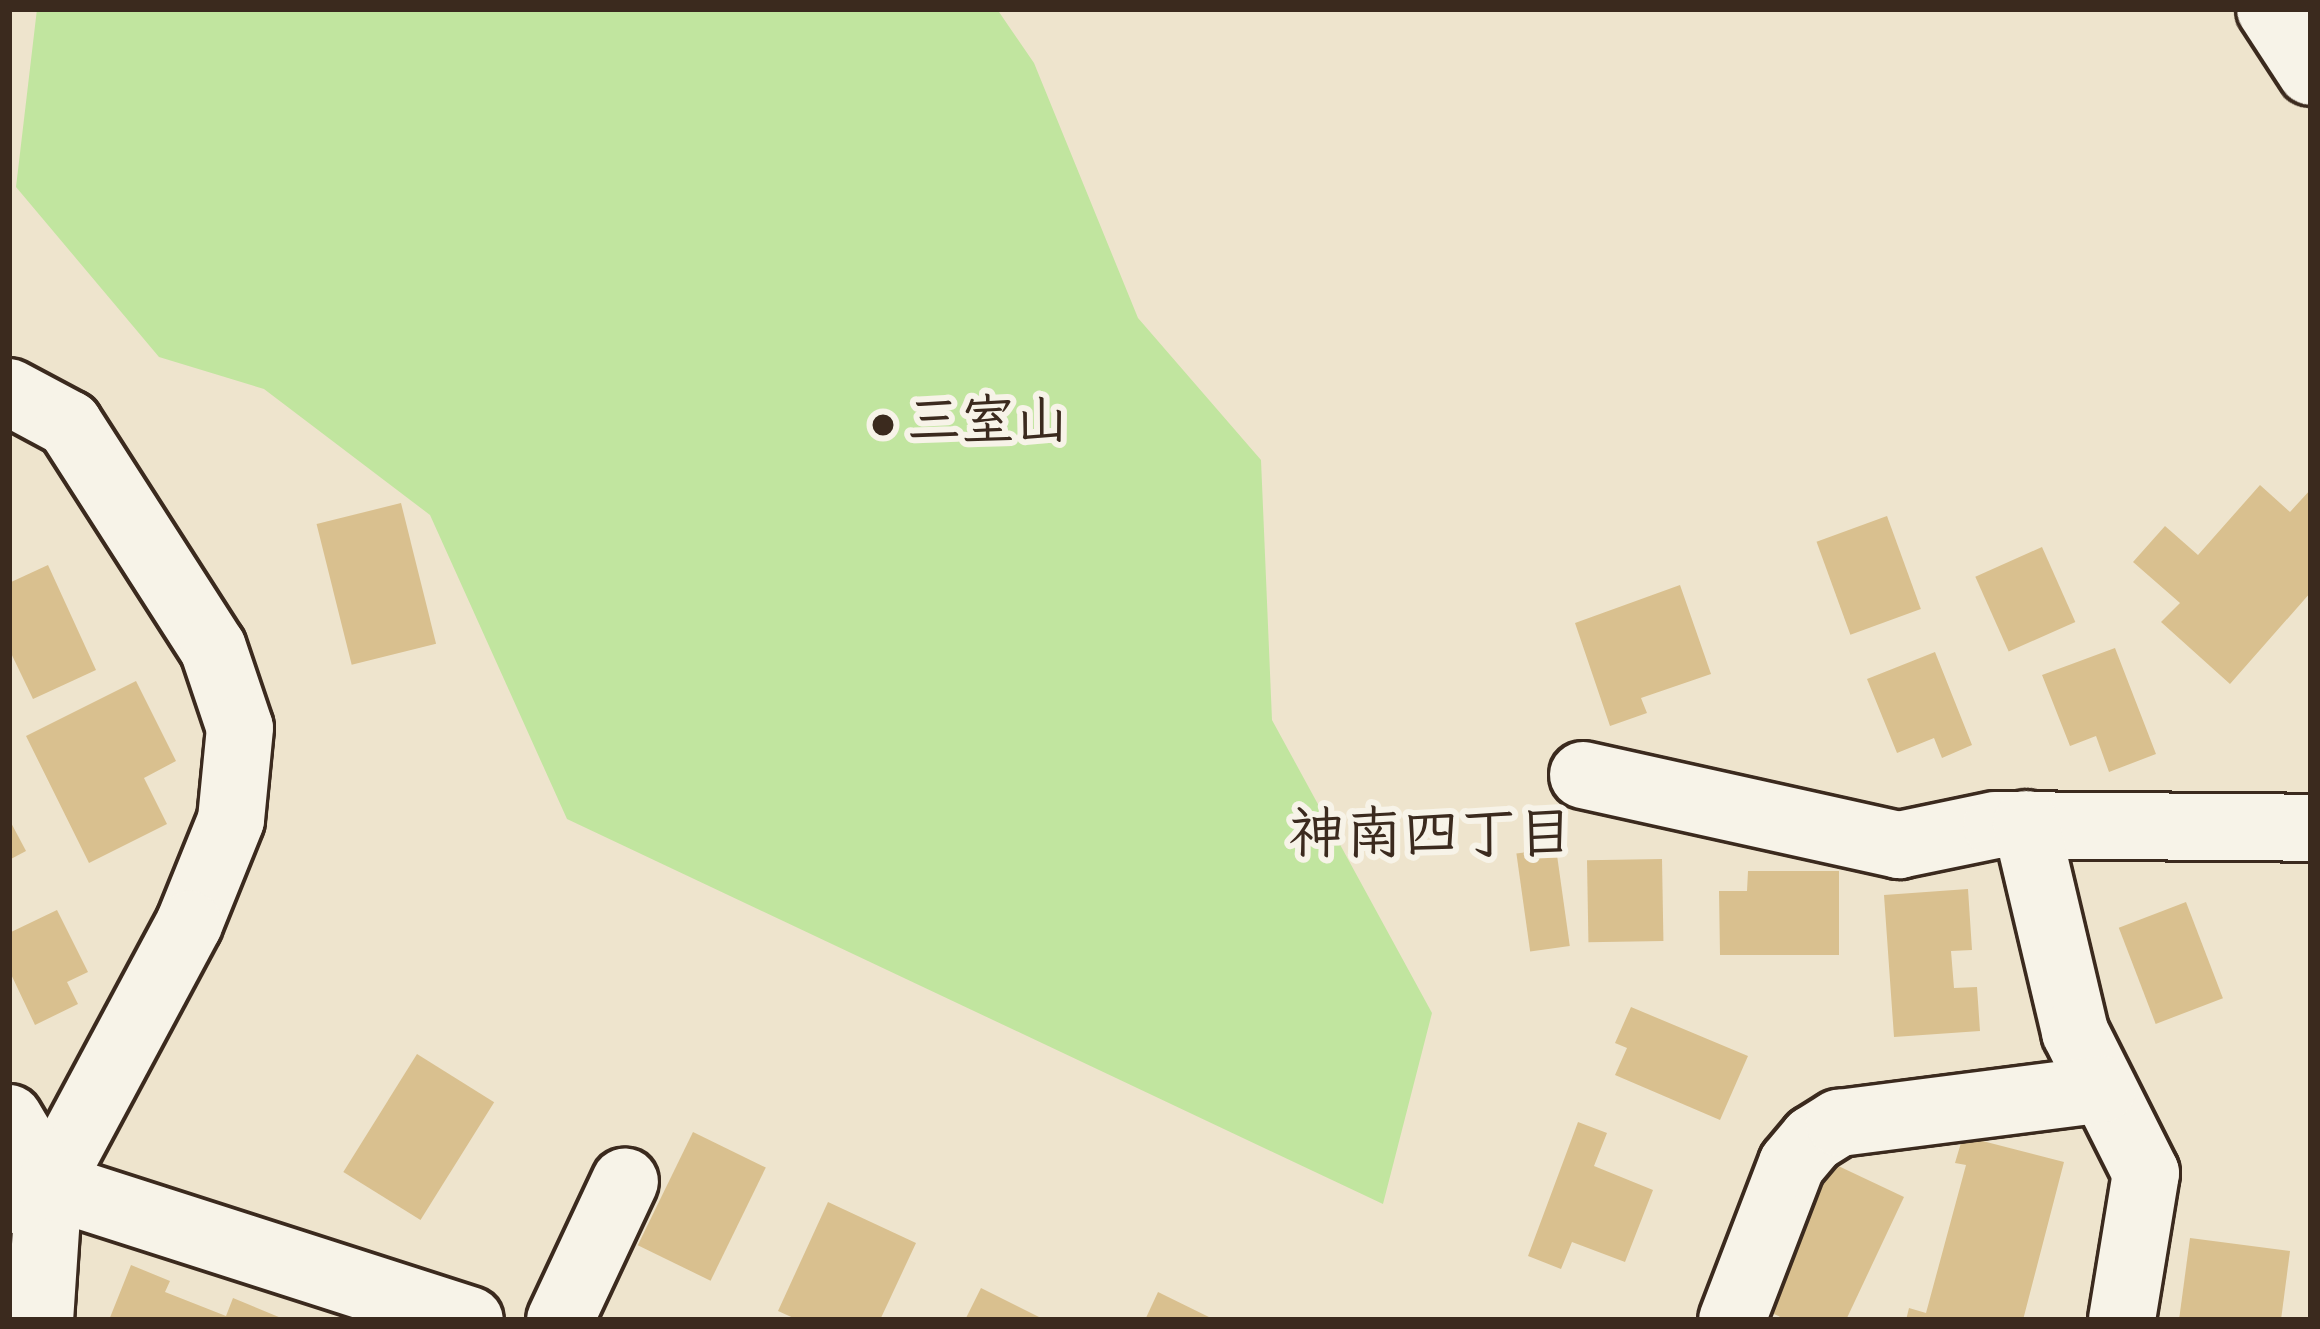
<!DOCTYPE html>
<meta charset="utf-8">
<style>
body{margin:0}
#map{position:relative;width:2320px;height:1329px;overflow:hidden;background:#eee4cd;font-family:"Indie Flower","Klee One",sans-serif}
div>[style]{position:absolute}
.green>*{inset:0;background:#c1e59f}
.building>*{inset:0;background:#d9c08f;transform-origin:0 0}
.roads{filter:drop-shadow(3px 0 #3b2a1e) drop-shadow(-3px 0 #3b2a1e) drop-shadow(0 3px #3b2a1e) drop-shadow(0 -3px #3b2a1e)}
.minor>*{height:66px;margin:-33px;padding:0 33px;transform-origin:33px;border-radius:33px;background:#f7f3e8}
.dots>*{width:33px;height:33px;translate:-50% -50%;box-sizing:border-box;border:6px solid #f7f3e8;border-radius:50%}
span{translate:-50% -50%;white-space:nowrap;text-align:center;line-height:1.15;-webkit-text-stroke:12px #f7f3e8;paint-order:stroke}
.poi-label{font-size:54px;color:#3b2a1e;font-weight:700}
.left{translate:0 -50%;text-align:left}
.neighbourhood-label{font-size:57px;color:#3b2a1e;font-weight:700}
.frame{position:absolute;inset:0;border:12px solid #3b2a1e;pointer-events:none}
</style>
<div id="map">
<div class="green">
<i style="clip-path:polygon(37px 9px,997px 9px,1034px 63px,1138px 318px,1261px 460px,1272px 720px,1432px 1013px,1383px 1204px,567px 819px,430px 515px,264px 389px,159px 357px,16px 187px)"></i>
</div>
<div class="building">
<i style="clip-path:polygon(2260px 485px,2290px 512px,2311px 489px,2311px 592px,2230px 684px,2161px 622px,2180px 603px,2133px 562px,2165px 526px,2198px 555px)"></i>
<i style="left:401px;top:503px;width:145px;height:87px;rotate:76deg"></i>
<i style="left:1887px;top:516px;width:99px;height:75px;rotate:70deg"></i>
<i style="left:2042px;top:547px;width:82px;height:73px;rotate:66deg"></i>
<i style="clip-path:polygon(48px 565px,96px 670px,33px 699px,9px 649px,9px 583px)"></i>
<i style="clip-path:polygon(1680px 585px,1711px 674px,1641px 698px,1647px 713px,1610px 726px,1575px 623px)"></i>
<i style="clip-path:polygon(2115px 648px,2156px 754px,2109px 772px,2096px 736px,2070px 746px,2042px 675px)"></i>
<i style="clip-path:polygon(1935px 652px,1972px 745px,1942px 758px,1934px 738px,1897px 753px,1867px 679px)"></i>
<i style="clip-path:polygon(136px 681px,176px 761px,144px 778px,167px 824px,89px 863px,26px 736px)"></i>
<i style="clip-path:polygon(9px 819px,26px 851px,9px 860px)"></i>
<i style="left:1556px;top:848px;width:99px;height:40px;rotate:82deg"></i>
<i style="left:1662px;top:859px;width:82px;height:75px;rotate:89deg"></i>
<i style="clip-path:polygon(1748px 871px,1839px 871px,1839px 955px,1720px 955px,1719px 891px,1747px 891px)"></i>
<i style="clip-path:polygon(1968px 889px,1972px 950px,1951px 951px,1954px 988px,1977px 987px,1980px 1031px,1894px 1037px,1884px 895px)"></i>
<i style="left:2186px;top:902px;width:103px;height:72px;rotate:69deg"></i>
<i style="clip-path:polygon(57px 910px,88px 972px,67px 982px,78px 1004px,35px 1025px,9px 970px,9px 933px)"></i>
<i style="clip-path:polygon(1631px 1007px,1748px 1056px,1720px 1120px,1615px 1075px,1627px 1048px,1615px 1043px)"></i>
<i style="left:417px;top:1054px;width:91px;height:139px;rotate:32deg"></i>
<i style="clip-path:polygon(1578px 1122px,1607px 1133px,1594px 1166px,1653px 1190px,1625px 1262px,1572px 1242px,1561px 1269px,1528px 1256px)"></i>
<i style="left:693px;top:1132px;width:81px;height:126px;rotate:26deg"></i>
<i style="clip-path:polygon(1963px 1136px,2064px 1162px,2023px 1320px,1906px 1320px,1909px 1308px,1926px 1313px,1966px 1165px,1955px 1163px)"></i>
<i style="clip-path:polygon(1832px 1163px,1904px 1197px,1846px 1320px,1787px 1320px,1763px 1309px)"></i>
<i style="clip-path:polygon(828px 1202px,916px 1243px,880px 1320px,798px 1320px,778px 1311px)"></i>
<i style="clip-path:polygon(2190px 1238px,2290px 1251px,2281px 1320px,2179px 1320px)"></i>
<i style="clip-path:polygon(131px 1265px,170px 1281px,165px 1292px,226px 1316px,233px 1298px,286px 1320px,109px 1320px)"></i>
<i style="clip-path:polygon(981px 1288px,1045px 1320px,965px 1320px)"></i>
<i style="clip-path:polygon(1158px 1292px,1215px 1320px,1145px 1320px)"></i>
</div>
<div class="roads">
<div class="minor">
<i style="left:2270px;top:9px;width:75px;rotate:56.9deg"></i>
<i style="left:9px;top:392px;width:68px;rotate:28.1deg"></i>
<i style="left:69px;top:424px;width:266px;rotate:57.3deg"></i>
<i style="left:213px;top:648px;width:84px;rotate:71.4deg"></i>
<i style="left:240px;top:728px;width:92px;rotate:95.6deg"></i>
<i style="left:231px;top:820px;width:112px;rotate:112deg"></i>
<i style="left:189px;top:924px;width:296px;rotate:118.2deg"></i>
<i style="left:49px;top:1185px;width:135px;rotate:93.8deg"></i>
<i style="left:1583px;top:775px;width:324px;rotate:12.5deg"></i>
<i style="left:1899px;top:845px;width:99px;rotate:-11.7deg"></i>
<i style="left:1996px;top:825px;width:315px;rotate:0.5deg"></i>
<i style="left:2026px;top:824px;width:214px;rotate:76.7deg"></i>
<i style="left:2075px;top:1032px;width:158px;rotate:63.3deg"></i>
<i style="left:2146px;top:1173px;width:149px;rotate:99.3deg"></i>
<i style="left:9px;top:1118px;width:78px;rotate:59.2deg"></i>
<i style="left:12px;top:1200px;width:40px;rotate:-22deg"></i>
<i style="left:49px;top:1185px;width:442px;rotate:17.8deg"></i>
<i style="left:560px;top:1320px;width:153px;rotate:-64.9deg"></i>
<i style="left:1732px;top:1320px;width:167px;rotate:-69deg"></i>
<i style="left:1792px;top:1164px;width:33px;rotate:-50deg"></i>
<i style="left:1813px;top:1139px;width:31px;rotate:-32deg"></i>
<i style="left:1839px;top:1123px;width:266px;rotate:-7.3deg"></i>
</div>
</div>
<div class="dots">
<i style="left:883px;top:425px;background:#3b2a1e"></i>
</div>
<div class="poi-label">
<span class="left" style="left:907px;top:425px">三室山</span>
</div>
<div class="neighbourhood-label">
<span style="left:1431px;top:839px">神南四丁目</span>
</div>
<div class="frame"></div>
</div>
